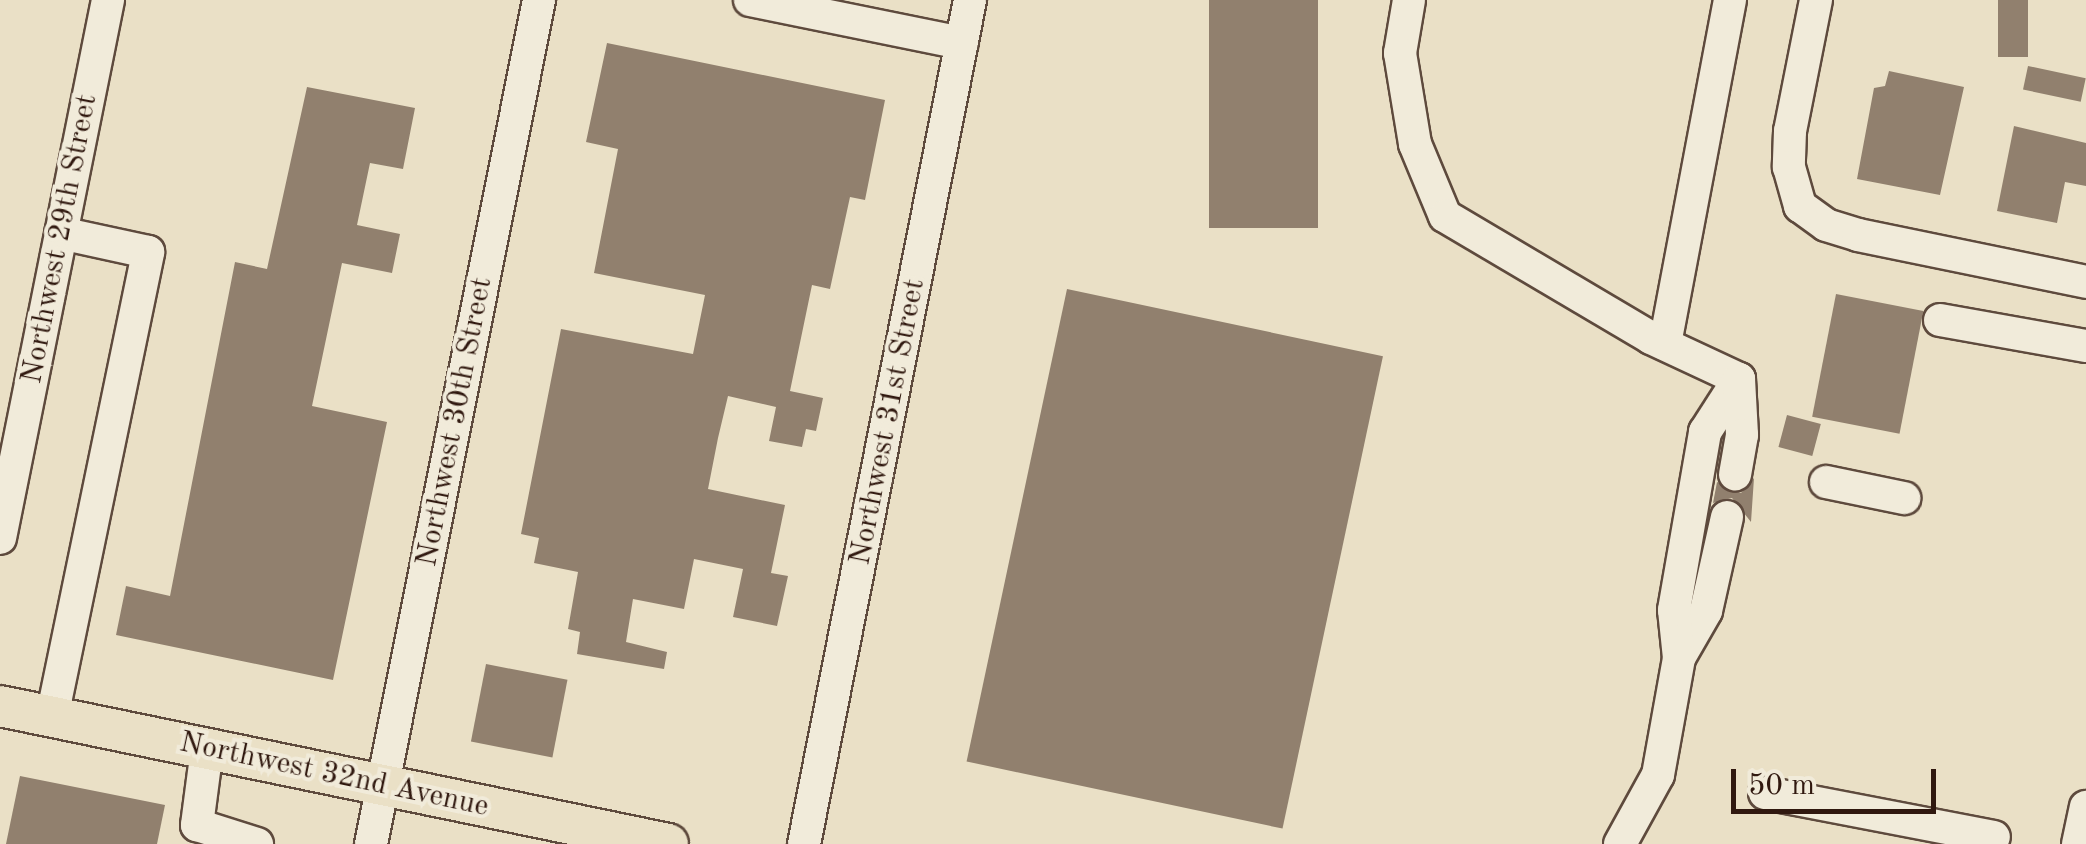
<!DOCTYPE html>
<style>
body{margin:0}
#map{position:relative;width:2086px;height:844px;overflow:hidden;background:#eae0c6;font-family:"Old Standard TT",serif}
div>[style]{position:absolute}
.building>*{inset:0;background:#91806e;transform-origin:0 0}
.roads{filter:drop-shadow(2px 0 #5e4a3d) drop-shadow(-2px 0 #5e4a3d) drop-shadow(0 2px #5e4a3d) drop-shadow(0 -2px #5e4a3d)}
.minor>*{height:32px;margin:-16px;padding:0 16px;transform-origin:16px;border-radius:16px;background:#f1ebda}
.major>*{height:40px;margin:-20px;padding:0 20px;transform-origin:20px;border-radius:20px;background:#eae0c6}
span{translate:-50% -50%;white-space:nowrap;text-align:center;line-height:1.15;-webkit-text-stroke:8px #f1ebda;paint-order:stroke}
.street-label{font-size:30px;color:#30180f}
.scale{position:absolute;left:1731px;top:769px;width:205px;height:45px;box-sizing:border-box;border:5px solid #30180f;border-top:0;padding-left:12px;font-size:30px;line-height:35px;white-space:nowrap;color:#30180f;-webkit-text-stroke:8px #f1ebda;paint-order:stroke}
</style>
<div id="map">
<div class="building">
<i style="left:1209px;top:0;width:109px;height:228px"></i>
<i style="left:1998px;top:0;width:30px;height:57px"></i>
<i style="clip-path:polygon(607px 43px,885px 100px,865px 200px,850px 197px,830px 289px,812px 285px,790px 391px,823px 398px,816px 431px,806px 429px,802px 447px,769px 441px,776px 407px,728px 396px,718px 438px,708px 489px,785px 505px,771px 573px,788px 576px,777px 626px,733px 617px,743px 569px,694px 559px,684px 609px,633px 599px,626px 642px,667px 652px,664px 669px,577px 654px,580px 632px,568px 629px,578px 572px,534px 563px,539px 538px,521px 534px,561px 329px,693px 354px,705px 295px,594px 273px,618px 149px,586px 142px)"></i>
<i style="left:2028px;top:66px;width:59px;height:24px;rotate:12deg"></i>
<i style="clip-path:polygon(1889px 71px,1964px 87px,1940px 195px,1857px 179px,1874px 88px,1885px 86px)"></i>
<i style="clip-path:polygon(307px 87px,415px 108px,403px 169px,370px 163px,357px 225px,400px 234px,392px 273px,342px 263px,312px 406px,387px 422px,333px 680px,116px 635px,126px 586px,170px 596px,235px 262px,267px 269px)"></i>
<i style="clip-path:polygon(2014px 126px,2086px 143px,2086px 186px,2065px 182px,2057px 223px,1997px 211px)"></i>
<i style="left:1067px;top:289px;width:323px;height:483px;rotate:12deg"></i>
<i style="left:1836px;top:294px;width:89px;height:125px;rotate:11deg"></i>
<i style="left:1787px;top:415px;width:35px;height:33px;rotate:15deg"></i>
<i style="clip-path:polygon(1754px 478px,1751px 522px,1732px 498px,1713px 503px,1717px 482px,1741px 493px)"></i>
<i style="left:486px;top:664px;width:83px;height:79px;rotate:11deg"></i>
<i style="clip-path:polygon(20px 776px,165px 805px,157px 844px,6px 844px)"></i>
</div>
<div class="roads">
<div class="minor">
<i style="left:750px;top:0;width:216px;rotate:11.5deg"></i>
<i style="left:1409px;top:0;width:54px;rotate:99.6deg"></i>
<i style="left:1400px;top:53px;width:92px;rotate:80.6deg"></i>
<i style="left:1415px;top:144px;width:78px;rotate:67.4deg"></i>
<i style="left:1445px;top:216px;width:239px;rotate:30.6deg"></i>
<i style="left:1651px;top:338px;width:97px;rotate:25deg"></i>
<i style="left:1816px;top:0;width:134px;rotate:101.2deg"></i>
<i style="left:1790px;top:131px;width:36px;rotate:92deg"></i>
<i style="left:1789px;top:167px;width:41px;rotate:74.2deg"></i>
<i style="left:1800px;top:206px;width:32px;rotate:36deg"></i>
<i style="left:1826px;top:225px;width:34px;rotate:17deg"></i>
<i style="left:1858px;top:235px;width:233px;rotate:11.6deg"></i>
<i style="left:1940px;top:320px;width:148px;rotate:10.1deg"></i>
<i style="left:1665px;top:344px;width:350px;rotate:-79.3deg"></i>
<i style="left:1826px;top:482px;width:80px;rotate:11.6deg"></i>
<i style="left:1727px;top:517px;width:96px;rotate:102.6deg"></i>
<i style="left:1706px;top:611px;width:54px;rotate:119.9deg"></i>
<i style="left:1679px;top:658px;width:48px;rotate:-95.9deg"></i>
<i style="left:1674px;top:610px;width:181px;rotate:-80.1deg"></i>
<i style="left:1705px;top:432px;width:63px;rotate:-57.3deg"></i>
<i style="left:1739px;top:379px;width:56px;rotate:86.9deg"></i>
<i style="left:1742px;top:435px;width:40px;rotate:100deg"></i>
<i style="left:0;top:538px;width:549px;rotate:-78.65deg"></i>
<i style="left:52px;top:717px;width:475px;rotate:-78.3deg"></i>
<i style="left:148px;top:252px;width:89px;rotate:-167.7deg"></i>
<i style="left:207px;top:749px;width:77px;rotate:97.5deg"></i>
<i style="left:197px;top:825px;width:63px;rotate:17.6deg"></i>
<i style="left:1765px;top:793px;width:233px;rotate:10.9deg"></i>
<i style="left:371px;top:844px;width:861px;rotate:-78.74deg"></i>
<i style="left:804px;top:844px;width:860px;rotate:-78.87deg"></i>
<i style="left:1620px;top:844px;width:79px;rotate:-61.2deg"></i>
<i style="left:1658px;top:775px;width:119px;rotate:-79.8deg"></i>
<i style="left:2078px;top:844px;width:38px;rotate:-78deg"></i>
</div>
<div class="major">
<i style="left:0;top:706px;width:682px;rotate:11.67deg"></i>
</div>
</div>
<div class="street-label">
<span style="left:60px;top:239px;rotate:-79deg">Northwest 29th Street</span>
<span style="left:455px;top:422px;rotate:-79deg">Northwest 30th Street</span>
<span style="left:888px;top:422px;rotate:-79deg">Northwest 31st Street</span>
<span style="left:334px;top:775px;rotate:12deg">Northwest 32nd Avenue</span>
</div>
<div class="scale">50 m</div>
</div>
